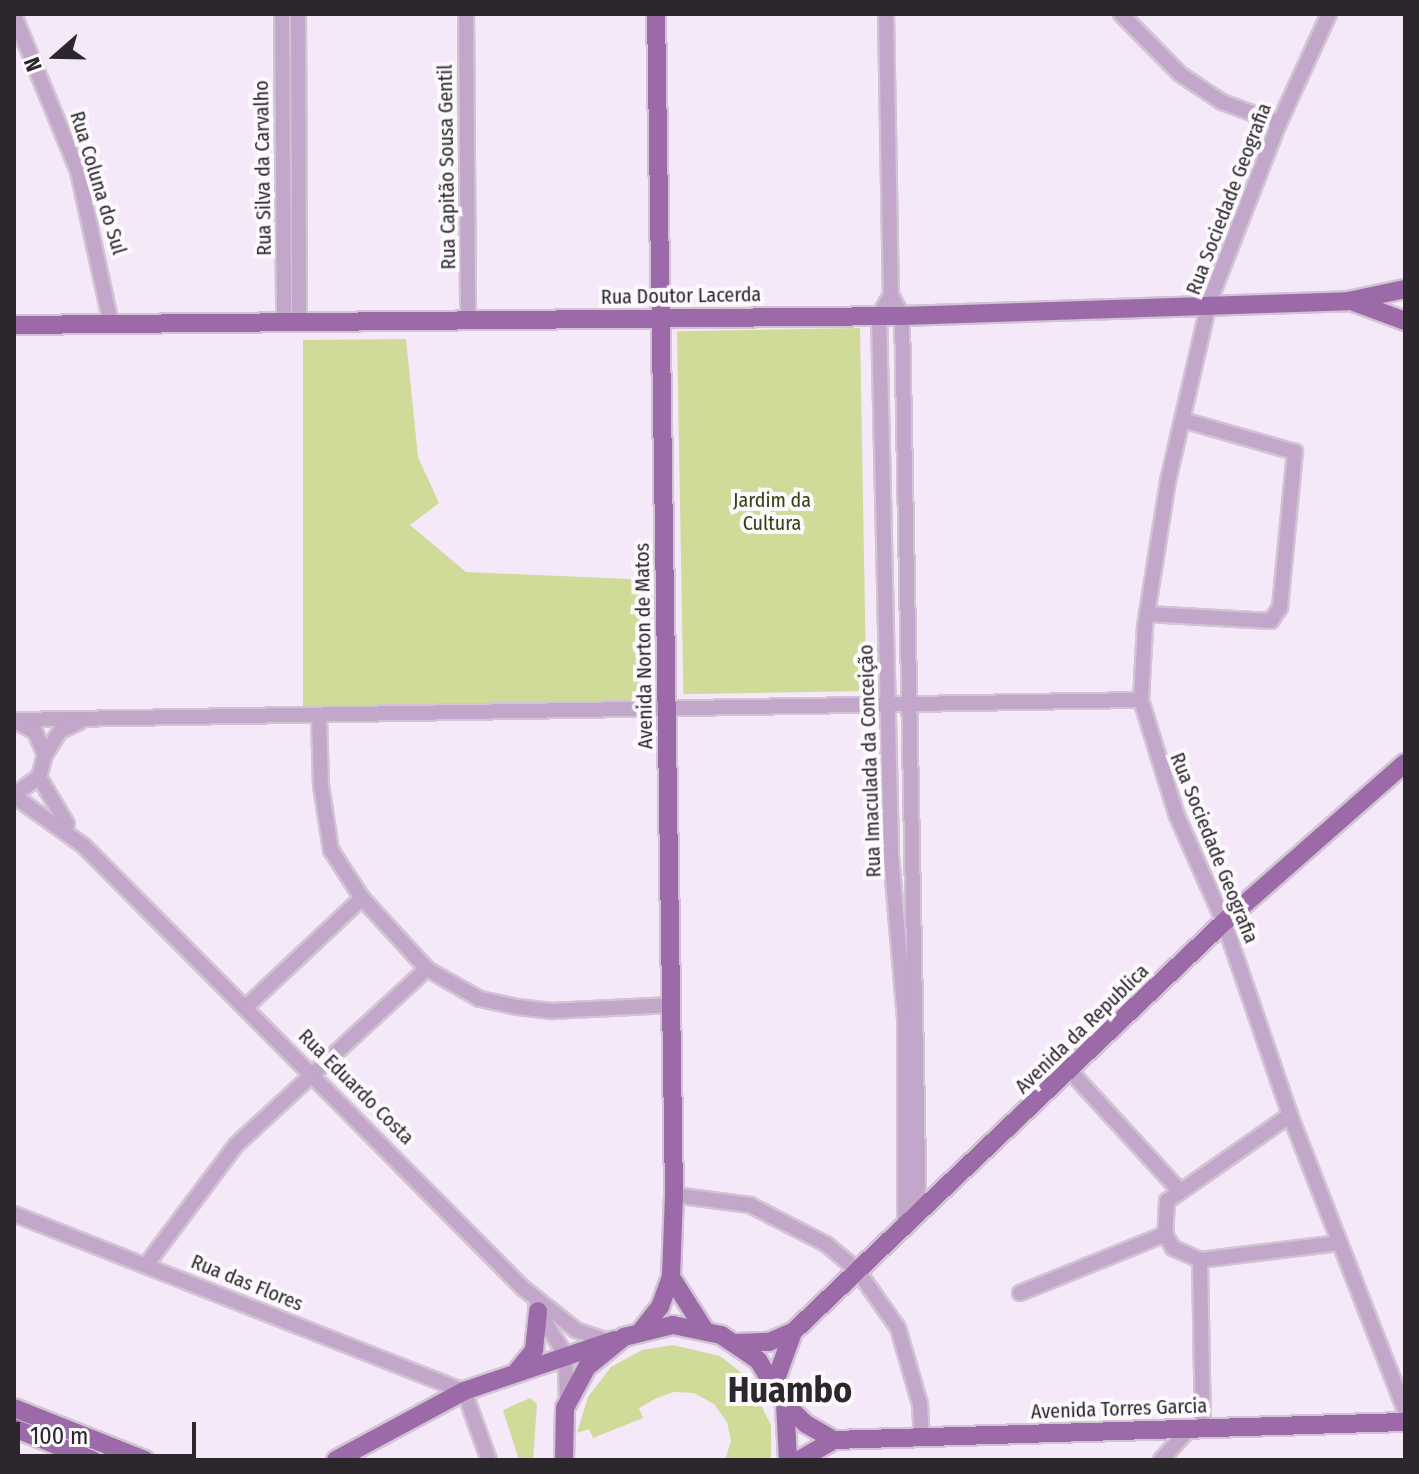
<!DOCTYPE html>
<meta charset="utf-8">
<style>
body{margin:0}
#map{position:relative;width:1419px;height:1474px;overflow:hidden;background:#f5e8f9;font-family:"Fira Sans Condensed",sans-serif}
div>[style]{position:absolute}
.green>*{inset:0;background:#d0db99;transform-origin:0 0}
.roads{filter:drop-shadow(2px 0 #d1c5d4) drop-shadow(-2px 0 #d1c5d4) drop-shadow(0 2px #d1c5d4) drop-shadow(0 -2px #d1c5d4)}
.minor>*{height:14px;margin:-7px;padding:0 7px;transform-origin:7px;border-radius:7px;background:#c2a7ca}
.major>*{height:18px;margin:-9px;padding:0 9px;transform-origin:9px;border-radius:9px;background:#9c6aa9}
span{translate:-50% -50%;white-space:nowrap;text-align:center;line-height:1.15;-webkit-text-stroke:8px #fcf9fd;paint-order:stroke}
.street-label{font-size:20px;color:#2c272d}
.park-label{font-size:20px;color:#383d12}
.town-label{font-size:36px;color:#2c272d;font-weight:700}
.frame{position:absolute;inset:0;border:16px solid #2c272d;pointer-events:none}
.north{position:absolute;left:16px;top:16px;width:80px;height:80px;-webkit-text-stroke:6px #fcf9fd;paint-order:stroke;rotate:250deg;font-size:22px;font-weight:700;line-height:32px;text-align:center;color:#2c272d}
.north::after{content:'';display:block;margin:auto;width:28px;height:36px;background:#2c272d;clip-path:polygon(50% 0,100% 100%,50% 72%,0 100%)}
.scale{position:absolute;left:16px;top:1422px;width:180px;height:36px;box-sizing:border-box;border:4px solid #2c272d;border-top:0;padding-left:10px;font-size:24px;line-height:28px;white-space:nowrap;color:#2c272d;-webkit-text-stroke:6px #fcf9fd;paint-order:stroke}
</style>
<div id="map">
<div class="green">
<i style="left:860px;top:328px;width:363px;height:183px;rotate:89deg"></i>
<i style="clip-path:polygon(406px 339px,418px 457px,439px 503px,410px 525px,466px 572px,653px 580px,651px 700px,303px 707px,303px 340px)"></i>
<i style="clip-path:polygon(673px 1345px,720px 1356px,747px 1377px,771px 1425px,771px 1460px,725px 1460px,731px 1441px,727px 1422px,714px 1404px,694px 1393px,673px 1392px,655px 1399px,639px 1408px,643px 1418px,593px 1438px,589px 1429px,577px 1433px,588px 1397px,611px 1367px,642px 1350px)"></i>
<i style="clip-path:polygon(530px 1398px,537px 1404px,533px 1460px,519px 1460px,503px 1410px)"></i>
</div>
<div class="roads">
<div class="minor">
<i style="left:282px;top:14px;width:307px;rotate:89.6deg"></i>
<i style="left:298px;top:14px;width:307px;rotate:89.8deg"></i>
<i style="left:466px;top:14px;width:306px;rotate:89.6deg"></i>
<i style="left:886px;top:14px;width:281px;rotate:89deg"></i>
<i style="left:891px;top:295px;width:24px;rotate:62deg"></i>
<i style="left:902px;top:316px;width:899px;rotate:88.92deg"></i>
<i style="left:1121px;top:14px;width:84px;rotate:45.5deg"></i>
<i style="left:1180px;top:74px;width:50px;rotate:33.7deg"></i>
<i style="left:1222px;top:102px;width:61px;rotate:20.2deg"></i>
<i style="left:1329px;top:14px;width:120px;rotate:114.6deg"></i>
<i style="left:1279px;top:123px;width:193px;rotate:111.3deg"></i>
<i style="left:1209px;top:303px;width:183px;rotate:103deg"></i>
<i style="left:1168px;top:481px;width:147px;rotate:99deg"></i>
<i style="left:1145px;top:626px;width:74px;rotate:93.1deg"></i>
<i style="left:1141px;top:700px;width:121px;rotate:72.8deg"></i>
<i style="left:1177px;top:816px;width:116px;rotate:66.1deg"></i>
<i style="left:1224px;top:922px;width:204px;rotate:71.1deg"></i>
<i style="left:1290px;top:1115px;width:317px;rotate:68.7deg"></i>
<i style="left:14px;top:15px;width:169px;rotate:67.7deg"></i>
<i style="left:78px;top:171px;width:156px;rotate:77.8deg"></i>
<i style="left:891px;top:295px;width:24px;rotate:120deg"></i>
<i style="left:879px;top:316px;width:539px;rotate:88.72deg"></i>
<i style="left:891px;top:855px;width:163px;rotate:85.1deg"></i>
<i style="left:905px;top:1017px;width:212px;rotate:90deg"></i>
<i style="left:1147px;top:614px;width:124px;rotate:3.2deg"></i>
<i style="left:1271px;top:621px;width:17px;rotate:-57deg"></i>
<i style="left:1280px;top:607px;width:156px;rotate:-84.5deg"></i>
<i style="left:1295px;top:452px;width:116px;rotate:-164.1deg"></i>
<i style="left:319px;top:715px;width:70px;rotate:88.4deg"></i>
<i style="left:321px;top:785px;width:66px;rotate:81.3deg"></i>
<i style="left:331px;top:850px;width:57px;rotate:57.1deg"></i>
<i style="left:362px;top:898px;width:96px;rotate:47.5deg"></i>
<i style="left:427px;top:969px;width:61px;rotate:29.5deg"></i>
<i style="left:480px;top:999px;width:39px;rotate:12deg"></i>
<i style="left:518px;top:1007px;width:35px;rotate:7deg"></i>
<i style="left:553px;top:1011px;width:117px;rotate:-2.9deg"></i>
<i style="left:14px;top:720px;width:1127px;rotate:-1.02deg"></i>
<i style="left:45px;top:755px;width:28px;rotate:-58deg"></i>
<i style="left:60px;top:731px;width:21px;rotate:-25deg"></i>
<i style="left:39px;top:777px;width:55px;rotate:59.2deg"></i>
<i style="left:14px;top:795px;width:31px;rotate:-36deg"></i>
<i style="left:39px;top:777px;width:23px;rotate:-75deg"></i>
<i style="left:45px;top:755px;width:25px;rotate:-113deg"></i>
<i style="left:35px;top:732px;width:23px;rotate:-151deg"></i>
<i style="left:14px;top:796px;width:86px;rotate:35.5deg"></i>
<i style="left:84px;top:846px;width:623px;rotate:45.2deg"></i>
<i style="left:523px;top:1288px;width:68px;rotate:38.4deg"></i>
<i style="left:576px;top:1330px;width:34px;rotate:19deg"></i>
<i style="left:247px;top:1006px;width:158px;rotate:-43.2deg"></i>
<i style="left:1070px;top:1071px;width:161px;rotate:47.5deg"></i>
<i style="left:1290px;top:1115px;width:150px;rotate:145deg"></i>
<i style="left:1167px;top:1201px;width:33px;rotate:93deg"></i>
<i style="left:1165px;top:1234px;width:16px;rotate:60deg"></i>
<i style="left:1173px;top:1248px;width:30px;rotate:24deg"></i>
<i style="left:1200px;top:1260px;width:140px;rotate:-7deg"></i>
<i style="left:674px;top:1195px;width:77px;rotate:7.5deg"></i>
<i style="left:750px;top:1205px;width:85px;rotate:27.2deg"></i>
<i style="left:826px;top:1244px;width:40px;rotate:40deg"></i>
<i style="left:857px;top:1270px;width:71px;rotate:54.7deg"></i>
<i style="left:898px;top:1328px;width:79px;rotate:73.9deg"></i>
<i style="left:920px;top:1404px;width:33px;rotate:87deg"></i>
<i style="left:14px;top:1214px;width:484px;rotate:21.5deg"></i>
<i style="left:464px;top:1391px;width:73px;rotate:70.1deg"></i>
<i style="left:1200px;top:1260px;width:168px;rotate:89deg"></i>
<i style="left:146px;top:1265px;width:150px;rotate:-53.1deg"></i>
<i style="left:236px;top:1145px;width:260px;rotate:-42.7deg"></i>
<i style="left:1020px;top:1293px;width:157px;rotate:-22.1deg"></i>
<i style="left:536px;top:1308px;width:54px;rotate:57.8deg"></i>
<i style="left:565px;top:1354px;width:44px;rotate:87.4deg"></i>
<i style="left:1161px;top:1460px;width:42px;rotate:-47.9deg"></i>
</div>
<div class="major">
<i style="left:1351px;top:301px;width:58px;rotate:20.3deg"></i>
<i style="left:14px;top:325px;width:888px;rotate:-0.58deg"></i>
<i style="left:902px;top:316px;width:446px;rotate:-1.9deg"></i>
<i style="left:1348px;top:301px;width:58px;rotate:-11.9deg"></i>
<i style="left:671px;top:1277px;width:62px;rotate:57.6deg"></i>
<i style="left:641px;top:1331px;width:31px;rotate:-52deg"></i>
<i style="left:660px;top:1307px;width:32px;rotate:-70deg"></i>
<i style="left:671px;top:1277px;width:82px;rotate:-87.9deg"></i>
<i style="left:674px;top:1195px;width:1181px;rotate:-90.87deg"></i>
<i style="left:736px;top:1343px;width:33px;rotate:-2deg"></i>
<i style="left:769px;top:1342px;width:26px;rotate:-23deg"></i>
<i style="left:793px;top:1332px;width:595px;rotate:-43.57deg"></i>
<i style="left:1224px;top:922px;width:241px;rotate:-41.3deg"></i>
<i style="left:518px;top:1370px;width:26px;rotate:-51deg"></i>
<i style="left:534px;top:1350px;width:39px;rotate:-84deg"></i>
<i style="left:775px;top:1382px;width:53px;rotate:-70.2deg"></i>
<i style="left:785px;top:1404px;width:29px;rotate:44deg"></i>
<i style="left:806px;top:1424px;width:32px;rotate:30deg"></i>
<i style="left:14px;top:1408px;width:141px;rotate:21.7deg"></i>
<i style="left:14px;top:1428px;width:85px;rotate:22.1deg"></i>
<i style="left:336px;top:1460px;width:145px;rotate:-28.3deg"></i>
<i style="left:464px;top:1391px;width:159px;rotate:-18.7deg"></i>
<i style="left:564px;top:1460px;width:52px;rotate:-88.9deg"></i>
<i style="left:565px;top:1408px;width:47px;rotate:-61.8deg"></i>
<i style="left:587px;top:1367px;width:48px;rotate:-39deg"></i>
<i style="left:624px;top:1337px;width:50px;rotate:-13.8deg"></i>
<i style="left:673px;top:1325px;width:49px;rotate:11.8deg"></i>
<i style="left:721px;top:1335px;width:45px;rotate:34deg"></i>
<i style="left:758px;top:1360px;width:52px;rotate:58.5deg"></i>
<i style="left:785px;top:1404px;width:56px;rotate:86.9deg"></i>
<i style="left:799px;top:1460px;width:40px;rotate:-29.7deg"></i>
<i style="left:834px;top:1440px;width:571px;rotate:-1.81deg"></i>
</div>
</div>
<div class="street-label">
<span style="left:447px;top:167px;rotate:-91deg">Rua Capitão Sousa Gentil</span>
<span style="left:263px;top:168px;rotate:-91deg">Rua Silva da Carvalho</span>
<span style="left:98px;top:183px;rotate:73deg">Rua Coluna do Sul</span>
<span style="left:1229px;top:199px;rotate:-69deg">Rua Sociedade Geografia</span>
<span style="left:681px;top:296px;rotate:-1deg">Rua Doutor Lacerda</span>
<span style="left:644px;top:646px;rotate:-91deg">Avenida Norton de Matos</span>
<span style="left:870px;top:761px;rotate:-92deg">Rua Imaculada da Conceição</span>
<span style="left:1214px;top:848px;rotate:68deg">Rua Sociedade Geografia</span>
<span style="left:1082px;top:1029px;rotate:-44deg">Avenida da Republica</span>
<span style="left:356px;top:1087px;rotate:45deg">Rua Eduardo Costa</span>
<span style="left:247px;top:1283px;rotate:22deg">Rua das Flores</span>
<span style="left:1119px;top:1409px;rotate:-2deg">Avenida Torres Garcia</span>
</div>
<div class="park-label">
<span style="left:772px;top:512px">Jardim da<br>Cultura</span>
</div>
<div class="town-label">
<span style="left:790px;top:1391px">Huambo</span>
</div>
<div class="frame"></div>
<div class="north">N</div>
<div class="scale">100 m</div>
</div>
